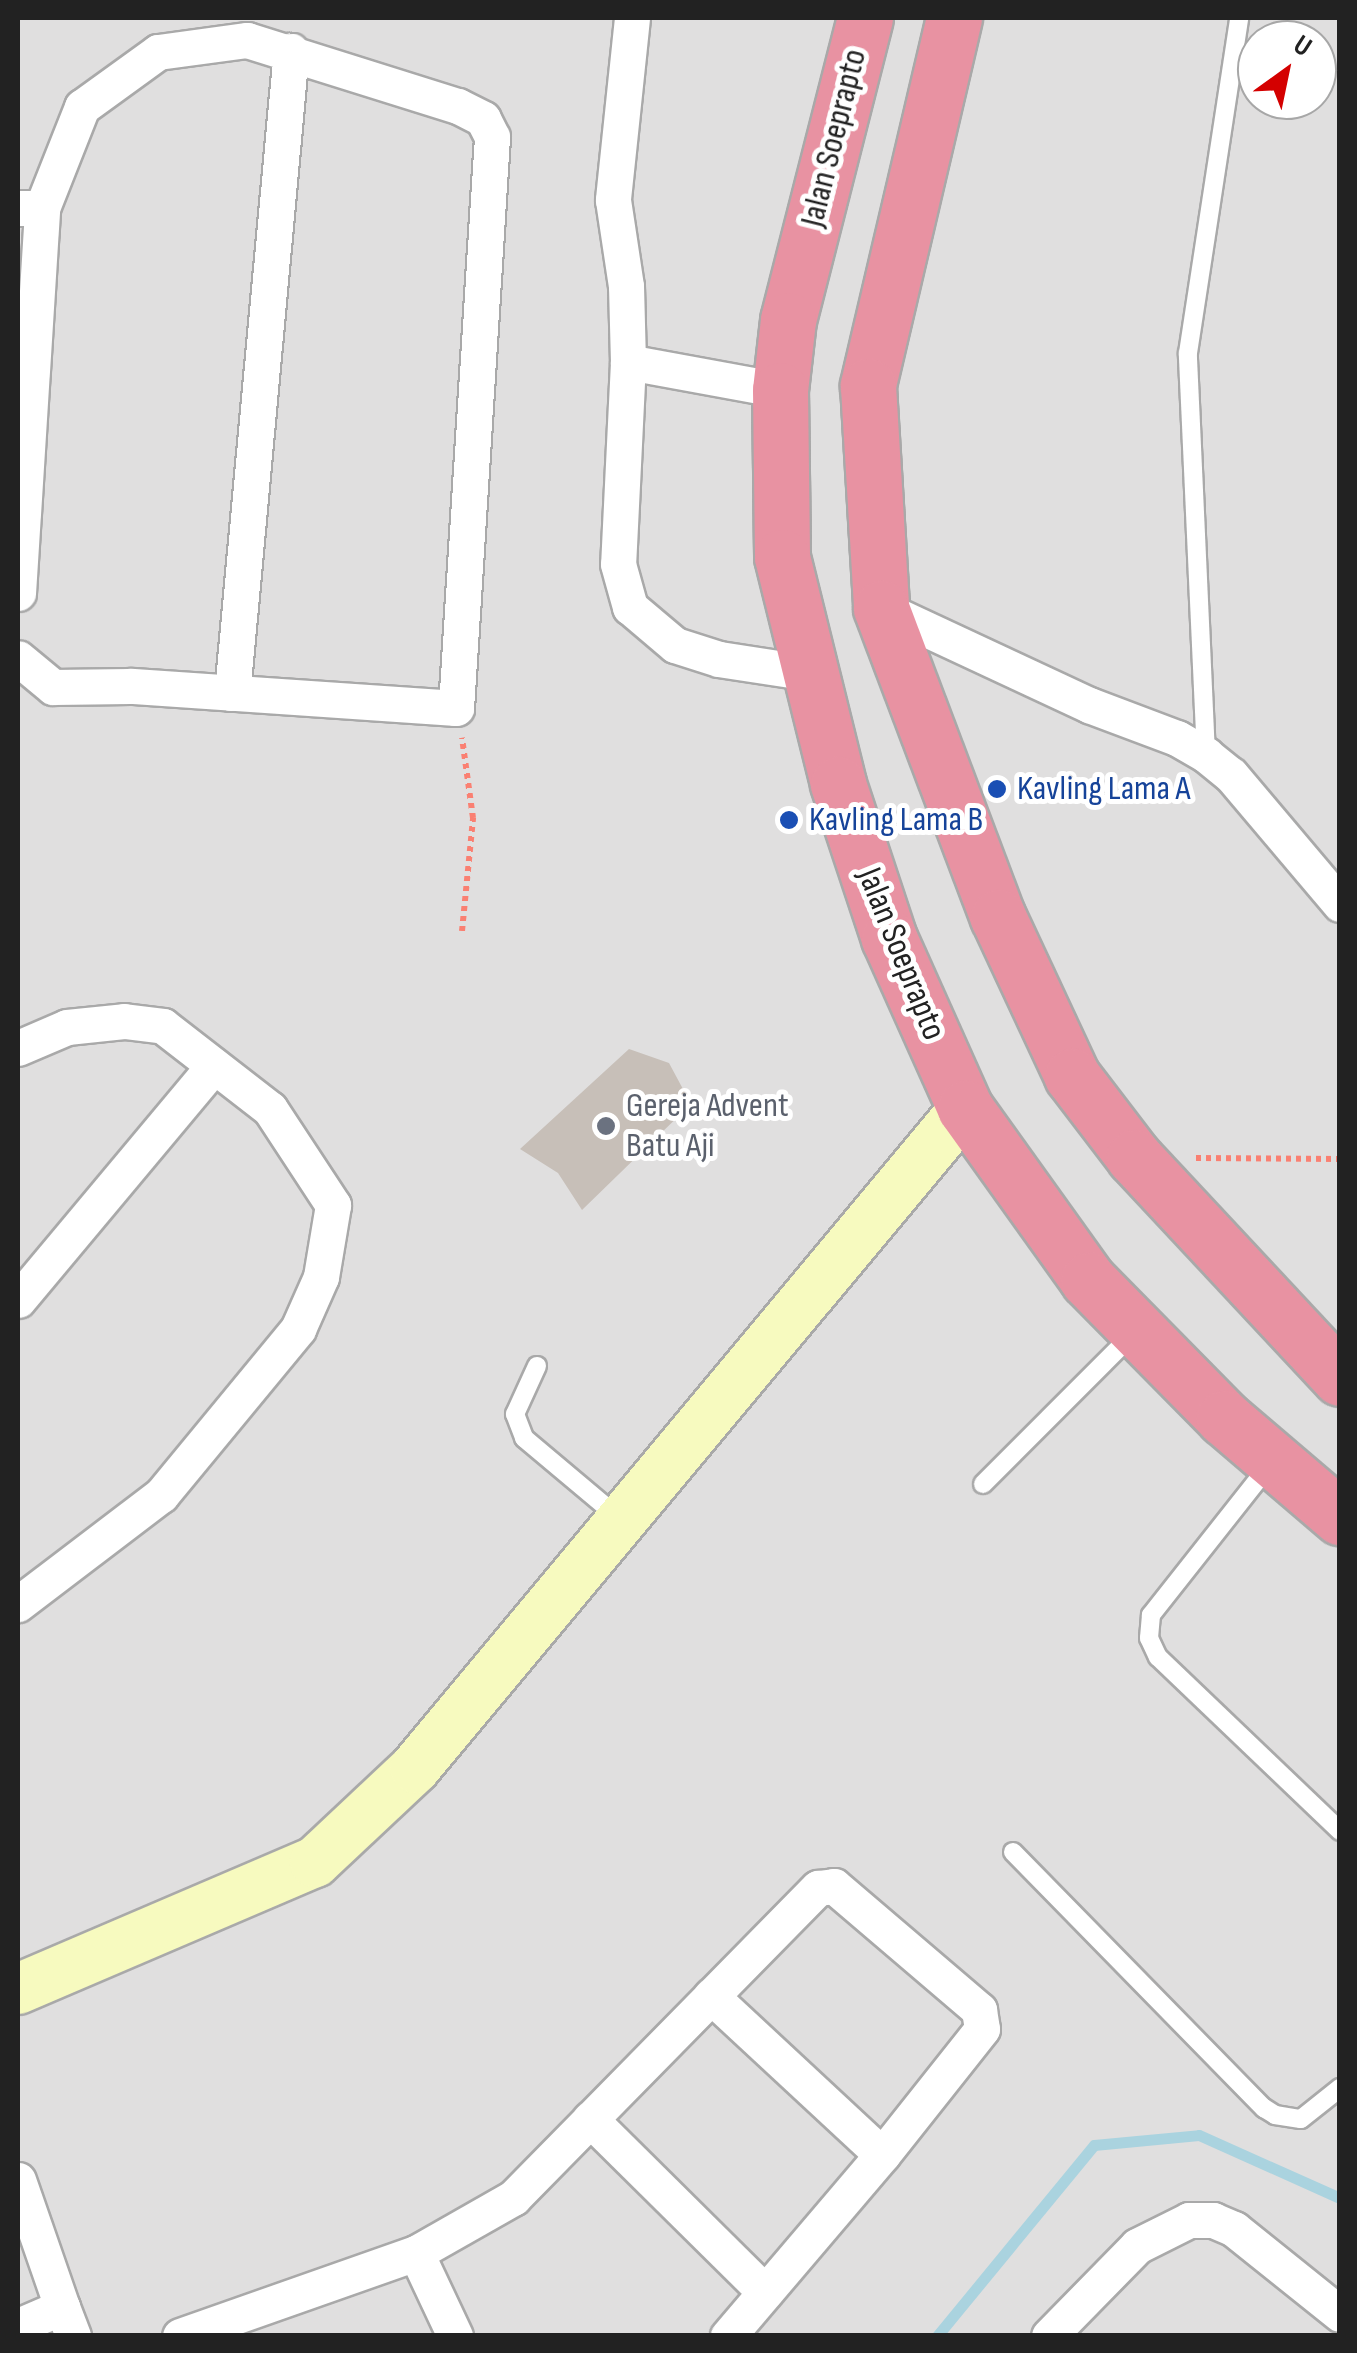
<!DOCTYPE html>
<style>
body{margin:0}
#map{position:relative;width:1357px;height:2353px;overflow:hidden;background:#f2efe9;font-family:"Sofia Sans Condensed",sans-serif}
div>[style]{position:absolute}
.residential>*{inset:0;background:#e0dfdf}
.stream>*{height:11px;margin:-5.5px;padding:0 5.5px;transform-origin:5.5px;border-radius:5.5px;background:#aad3df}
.building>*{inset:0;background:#c7bfb8}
.path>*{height:6px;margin-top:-3px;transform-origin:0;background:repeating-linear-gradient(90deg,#fa8072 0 5px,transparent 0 10px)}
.roads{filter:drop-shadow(2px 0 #a9a9a9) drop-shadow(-2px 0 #a9a9a9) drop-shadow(0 2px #a9a9a9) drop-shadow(0 -2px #a9a9a9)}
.lane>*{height:18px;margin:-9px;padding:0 9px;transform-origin:9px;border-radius:9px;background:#fff}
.street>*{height:35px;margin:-17.5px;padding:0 17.5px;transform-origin:17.5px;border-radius:17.5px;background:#fff}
.secondary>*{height:50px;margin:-25px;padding:0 25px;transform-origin:25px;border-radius:25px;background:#f7fabf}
.highway>*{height:55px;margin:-27.5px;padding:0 27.5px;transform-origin:27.5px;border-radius:27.5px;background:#e892a2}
.dots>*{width:28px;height:28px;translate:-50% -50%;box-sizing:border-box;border:5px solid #fff;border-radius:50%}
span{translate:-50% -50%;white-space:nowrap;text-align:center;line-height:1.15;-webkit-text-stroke:10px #fff;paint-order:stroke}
.street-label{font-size:35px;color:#222}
.transit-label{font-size:35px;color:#164399}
.left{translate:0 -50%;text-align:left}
.worship-label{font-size:35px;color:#5b616d}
.frame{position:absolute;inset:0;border:20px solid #222;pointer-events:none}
.north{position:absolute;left:1237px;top:20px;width:100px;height:100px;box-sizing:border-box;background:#fff;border:2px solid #a7a7a7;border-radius:50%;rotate:33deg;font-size:28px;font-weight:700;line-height:40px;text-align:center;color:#222}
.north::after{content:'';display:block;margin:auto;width:35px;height:45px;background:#d40000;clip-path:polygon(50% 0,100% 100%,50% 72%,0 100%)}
</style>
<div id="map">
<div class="residential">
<i style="clip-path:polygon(evenodd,18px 18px,1339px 18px,1339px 2335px,18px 2335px,18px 18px,1257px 40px,1317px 40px,1317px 100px,1257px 100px,1257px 40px)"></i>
</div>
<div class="stream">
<i style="left:937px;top:2336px;width:247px;rotate:-50.6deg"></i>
<i style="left:1094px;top:2145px;width:105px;rotate:-5.4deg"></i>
<i style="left:1199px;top:2135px;width:154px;rotate:24.1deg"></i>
</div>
<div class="building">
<i style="clip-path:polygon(629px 1049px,669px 1063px,691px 1104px,582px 1210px,558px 1173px,520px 1149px)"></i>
</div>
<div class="path">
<i style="left:462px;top:931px;width:114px;rotate:-84.4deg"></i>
<i style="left:473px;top:818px;width:81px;rotate:-97.8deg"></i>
<i style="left:1196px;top:1158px;width:144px;rotate:0.4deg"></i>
</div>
<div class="roads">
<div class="lane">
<i style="left:1206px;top:755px;width:402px;rotate:-92.6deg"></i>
<i style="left:1188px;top:353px;width:339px;rotate:-81.3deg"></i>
<i style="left:537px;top:1366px;width:53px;rotate:114.6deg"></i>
<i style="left:515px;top:1414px;width:26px;rotate:69deg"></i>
<i style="left:524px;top:1438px;width:123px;rotate:40deg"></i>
<i style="left:1271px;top:1463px;width:194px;rotate:128.3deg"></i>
<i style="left:1151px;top:1615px;width:23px;rotate:95deg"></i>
<i style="left:1149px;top:1638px;width:21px;rotate:65deg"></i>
<i style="left:1158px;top:1657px;width:252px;rotate:43.7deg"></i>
<i style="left:983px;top:1484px;width:212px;rotate:-45deg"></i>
<i style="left:1013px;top:1852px;width:359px;rotate:45.6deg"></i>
<i style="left:1264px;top:2108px;width:13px;rotate:32deg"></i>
<i style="left:1275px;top:2115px;width:26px;rotate:9deg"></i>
<i style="left:1301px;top:2119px;width:50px;rotate:-38.5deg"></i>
</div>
<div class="street">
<i style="left:632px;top:18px;width:183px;rotate:96deg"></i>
<i style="left:613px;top:200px;width:87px;rotate:81.4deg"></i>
<i style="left:626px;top:286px;width:76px;rotate:88.5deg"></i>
<i style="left:628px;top:362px;width:155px;rotate:10.4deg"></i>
<i style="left:18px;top:208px;width:24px"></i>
<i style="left:42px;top:208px;width:109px;rotate:-68.4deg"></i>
<i style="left:82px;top:107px;width:94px;rotate:-35.9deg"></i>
<i style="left:158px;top:52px;width:90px;rotate:-7.7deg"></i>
<i style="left:247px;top:40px;width:221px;rotate:17.4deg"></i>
<i style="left:458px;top:106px;width:28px;rotate:27deg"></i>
<i style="left:483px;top:119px;width:20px;rotate:63deg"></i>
<i style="left:492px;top:137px;width:572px;rotate:93.61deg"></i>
<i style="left:456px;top:708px;width:327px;rotate:-176.1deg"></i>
<i style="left:130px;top:686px;width:77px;rotate:179.3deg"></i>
<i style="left:53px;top:687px;width:45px;rotate:-140.4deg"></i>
<i style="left:628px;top:362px;width:202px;rotate:92.8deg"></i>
<i style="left:618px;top:564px;width:45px;rotate:74.4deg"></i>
<i style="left:630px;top:607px;width:59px;rotate:40.2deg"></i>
<i style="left:675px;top:645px;width:46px;rotate:17.7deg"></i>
<i style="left:719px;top:659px;width:93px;rotate:8.7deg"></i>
<i style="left:18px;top:593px;width:386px;rotate:-86.4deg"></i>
<i style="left:881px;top:608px;width:230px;rotate:25deg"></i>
<i style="left:1089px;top:705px;width:94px;rotate:20.6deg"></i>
<i style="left:1177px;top:738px;width:34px;rotate:30deg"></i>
<i style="left:1206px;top:755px;width:32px;rotate:39deg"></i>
<i style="left:1231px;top:775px;width:169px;rotate:49.8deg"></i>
<i style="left:232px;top:693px;width:645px;rotate:-84.75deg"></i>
<i style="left:18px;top:1048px;width:53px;rotate:-23.2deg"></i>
<i style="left:67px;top:1027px;width:57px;rotate:-6deg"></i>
<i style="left:124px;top:1021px;width:39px;rotate:7deg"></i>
<i style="left:163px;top:1026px;width:135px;rotate:37.8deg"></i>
<i style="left:270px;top:1109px;width:115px;rotate:56.7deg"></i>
<i style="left:333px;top:1205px;width:73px;rotate:99.5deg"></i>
<i style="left:321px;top:1277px;width:57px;rotate:113.9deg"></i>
<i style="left:298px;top:1329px;width:215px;rotate:129.5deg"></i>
<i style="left:161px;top:1495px;width:180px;rotate:142.7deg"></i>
<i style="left:18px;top:1300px;width:305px;rotate:-50.1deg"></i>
<i style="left:711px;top:1996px;width:233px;rotate:42.9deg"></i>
<i style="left:590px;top:2119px;width:246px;rotate:44.7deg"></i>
<i style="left:18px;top:2180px;width:134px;rotate:70.9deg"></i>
<i style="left:416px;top:2253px;width:92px;rotate:64.8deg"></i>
<i style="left:18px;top:2326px;width:48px;rotate:-23.4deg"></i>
<i style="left:62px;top:2307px;width:31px;rotate:69deg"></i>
<i style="left:180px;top:2336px;width:250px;rotate:-19.4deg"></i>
<i style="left:416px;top:2253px;width:112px;rotate:-29.6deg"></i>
<i style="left:513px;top:2198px;width:435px;rotate:-45.5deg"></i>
<i style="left:818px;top:1888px;width:16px;rotate:-7deg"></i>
<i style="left:834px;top:1886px;width:191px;rotate:40.5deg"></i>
<i style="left:979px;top:2010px;width:19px;rotate:81deg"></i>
<i style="left:982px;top:2029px;width:161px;rotate:128.4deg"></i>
<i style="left:882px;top:2155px;width:238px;rotate:130.4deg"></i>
<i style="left:1049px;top:2336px;width:126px;rotate:-45.6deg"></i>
<i style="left:1137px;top:2246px;width:58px;rotate:-26.6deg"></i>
<i style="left:1189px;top:2220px;width:24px"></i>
<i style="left:1213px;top:2220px;width:23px;rotate:23deg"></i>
<i style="left:1234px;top:2229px;width:136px;rotate:38.7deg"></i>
</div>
<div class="secondary">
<i style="left:18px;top:1989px;width:323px;rotate:-23.2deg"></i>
<i style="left:315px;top:1862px;width:137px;rotate:-43.2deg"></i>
<i style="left:415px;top:1768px;width:859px;rotate:-50.19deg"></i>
</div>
<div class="highway">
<i style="left:865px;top:18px;width:312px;rotate:104.3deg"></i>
<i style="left:788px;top:320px;width:70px;rotate:96.5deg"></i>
<i style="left:780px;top:390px;width:167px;rotate:89.3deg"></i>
<i style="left:782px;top:557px;width:234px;rotate:76.1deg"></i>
<i style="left:838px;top:784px;width:162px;rotate:71.7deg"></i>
<i style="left:889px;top:938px;width:186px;rotate:65.9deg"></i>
<i style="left:965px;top:1108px;width:211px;rotate:54.4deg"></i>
<i style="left:1088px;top:1280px;width:194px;rotate:45.4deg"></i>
<i style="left:1224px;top:1418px;width:153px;rotate:40.5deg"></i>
<i style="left:954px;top:18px;width:378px;rotate:103.2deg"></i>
<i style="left:868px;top:386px;width:222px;rotate:86.6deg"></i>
<i style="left:881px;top:608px;width:330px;rotate:69.3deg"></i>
<i style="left:998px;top:917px;width:175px;rotate:65deg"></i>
<i style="left:1072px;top:1076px;width:102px;rotate:52.6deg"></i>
<i style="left:1134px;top:1157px;width:302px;rotate:47deg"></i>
</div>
</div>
<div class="dots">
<i style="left:997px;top:789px;background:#1a4fb4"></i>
<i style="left:789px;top:820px;background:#1a4fb4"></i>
<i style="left:606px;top:1126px;background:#6b7280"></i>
</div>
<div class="street-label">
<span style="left:834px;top:138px;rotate:-76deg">Jalan Soeprapto</span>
<span style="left:901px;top:954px;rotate:68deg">Jalan Soeprapto</span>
</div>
<div class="transit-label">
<span class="left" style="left:1017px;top:789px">Kavling Lama A</span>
<span class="left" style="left:809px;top:820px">Kavling Lama B</span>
</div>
<div class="worship-label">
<span class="left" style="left:626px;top:1126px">Gereja Advent<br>Batu Aji</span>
</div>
<div class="frame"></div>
<div class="north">U</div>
</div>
